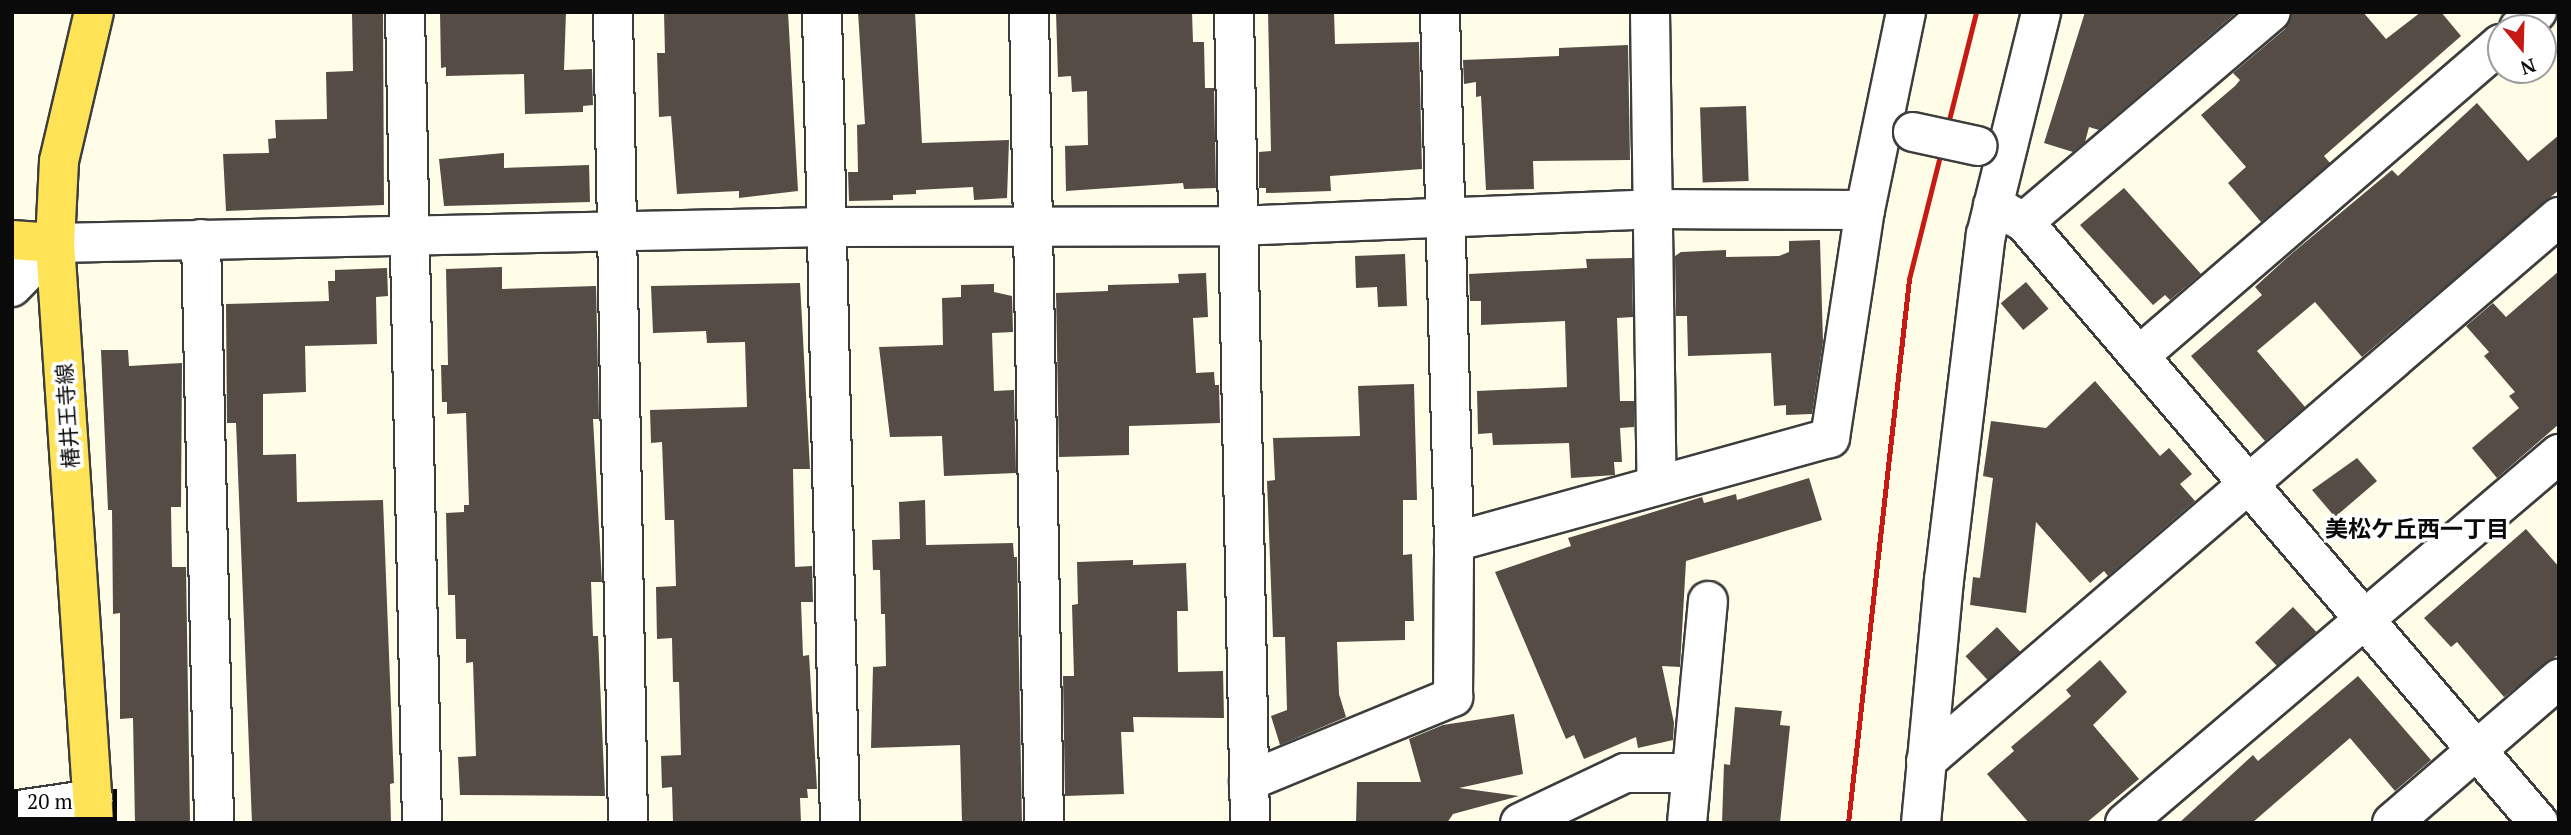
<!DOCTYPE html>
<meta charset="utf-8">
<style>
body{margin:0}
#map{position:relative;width:2571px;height:835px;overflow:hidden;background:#fffce7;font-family:"PT Serif","Noto Sans JP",serif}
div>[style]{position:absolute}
.building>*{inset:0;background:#544c45;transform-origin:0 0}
.roads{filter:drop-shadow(2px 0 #3d3d3d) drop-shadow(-2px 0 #3d3d3d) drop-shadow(0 2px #3d3d3d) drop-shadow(0 -2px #3d3d3d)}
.minor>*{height:38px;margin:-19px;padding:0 19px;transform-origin:19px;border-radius:19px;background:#fff}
.major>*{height:38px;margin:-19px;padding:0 19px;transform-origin:19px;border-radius:19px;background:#ffe357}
.rail>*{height:5px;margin:-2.5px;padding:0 2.5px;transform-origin:2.5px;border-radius:2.5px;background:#c71a15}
.bridges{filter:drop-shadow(2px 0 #3d3d3d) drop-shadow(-2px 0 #3d3d3d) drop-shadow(0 2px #3d3d3d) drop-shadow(0 -2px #3d3d3d)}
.minor-bridge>*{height:38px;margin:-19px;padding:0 19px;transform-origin:19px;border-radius:19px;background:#fff}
span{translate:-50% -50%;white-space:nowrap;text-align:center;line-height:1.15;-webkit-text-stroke:7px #fff;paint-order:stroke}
.street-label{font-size:21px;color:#0a0a0a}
.neighbourhood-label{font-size:23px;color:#0a0a0a;font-weight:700}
.frame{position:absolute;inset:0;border:14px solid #0a0a0a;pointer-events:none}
.north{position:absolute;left:2487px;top:14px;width:70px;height:70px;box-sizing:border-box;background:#fff;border:2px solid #9d9d9d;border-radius:50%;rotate:161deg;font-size:19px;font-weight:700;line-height:28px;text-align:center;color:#0a0a0a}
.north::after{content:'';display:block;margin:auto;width:24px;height:32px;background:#c71a15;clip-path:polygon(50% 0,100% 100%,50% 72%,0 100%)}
.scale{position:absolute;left:14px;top:789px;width:103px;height:32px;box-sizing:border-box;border:4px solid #0a0a0a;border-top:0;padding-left:9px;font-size:21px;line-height:24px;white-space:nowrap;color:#0a0a0a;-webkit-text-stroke:5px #fff;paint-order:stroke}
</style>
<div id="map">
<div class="building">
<i style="clip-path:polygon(352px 12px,383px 12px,384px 205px,226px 211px,223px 154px,269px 153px,268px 139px,276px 138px,275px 120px,327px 119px,326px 72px,353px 71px)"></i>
<i style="clip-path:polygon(440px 12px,566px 12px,564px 70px,592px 69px,593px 105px,583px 106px,583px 112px,525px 114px,524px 74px,446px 76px,446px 67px,441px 68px)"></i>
<i style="clip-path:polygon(664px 12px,788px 12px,798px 191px,739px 198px,739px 191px,677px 194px,671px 116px,659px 117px,657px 53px,665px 53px)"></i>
<i style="clip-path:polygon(858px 12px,915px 12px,922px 143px,1009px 140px,1007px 198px,974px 200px,973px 187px,916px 190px,916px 194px,893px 195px,893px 200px,849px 201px,848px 172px,858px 172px,857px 125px,865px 124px)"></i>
<i style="clip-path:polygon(1056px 12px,1192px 12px,1193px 42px,1204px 42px,1205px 88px,1214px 88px,1216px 188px,1184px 189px,1183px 183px,1066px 191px,1065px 146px,1088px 145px,1087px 91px,1072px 92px,1071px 76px,1058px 77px)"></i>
<i style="clip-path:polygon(1268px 12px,1334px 12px,1335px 44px,1419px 42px,1422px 169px,1330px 176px,1331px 191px,1266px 193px,1266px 188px,1259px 188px,1259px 152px,1271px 151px)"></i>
<i style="clip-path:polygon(2085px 12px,2237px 12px,2099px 130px,2089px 127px,2085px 142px,2073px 152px,2044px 143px)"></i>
<i style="clip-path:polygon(2292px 12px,2363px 12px,2386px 39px,2421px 12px,2441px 12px,2461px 36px,2324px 156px,2330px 163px,2261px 222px,2228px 183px,2246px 167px,2201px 115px,2235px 86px,2240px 80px,2233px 73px,2285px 29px)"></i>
<i style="clip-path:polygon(1628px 45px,1630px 160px,1533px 161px,1534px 189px,1486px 190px,1481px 96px,1476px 97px,1476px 82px,1464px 84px,1463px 60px,1559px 56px,1559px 48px)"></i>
<i style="clip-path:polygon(2477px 103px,2528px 161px,2559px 135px,2559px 190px,2362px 357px,2315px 302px,2257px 351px,2305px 407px,2265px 441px,2191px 356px,2262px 295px,2255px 287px,2290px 255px,2392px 170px,2398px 176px)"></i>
<i style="left:1746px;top:106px;width:75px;height:46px;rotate:88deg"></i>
<i style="clip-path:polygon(504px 153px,504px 168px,589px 165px,590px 202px,444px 206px,439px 159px)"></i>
<i style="clip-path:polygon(2124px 188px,2201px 274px,2170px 300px,2165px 295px,2153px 305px,2080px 225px)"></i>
<i style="clip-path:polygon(1820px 240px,1823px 342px,1812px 414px,1786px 415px,1786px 405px,1774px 406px,1771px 353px,1688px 356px,1687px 316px,1676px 316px,1675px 256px,1681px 252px,1726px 250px,1726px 257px,1779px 256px,1789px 252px,1789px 241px)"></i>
<i style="clip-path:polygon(1405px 254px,1407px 306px,1378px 307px,1377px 287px,1356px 288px,1355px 256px)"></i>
<i style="clip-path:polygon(1632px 258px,1633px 317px,1617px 318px,1620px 401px,1634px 401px,1634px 427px,1620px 428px,1622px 462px,1614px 462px,1615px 475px,1571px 478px,1569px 443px,1493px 445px,1492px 433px,1478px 434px,1477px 391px,1567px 387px,1565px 321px,1481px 325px,1481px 301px,1470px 301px,1469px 274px,1587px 268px,1586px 259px)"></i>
<i style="clip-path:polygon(502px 267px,502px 289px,596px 286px,599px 419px,593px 419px,602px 582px,591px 582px,593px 636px,598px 636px,605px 796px,460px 795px,458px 757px,476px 756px,473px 662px,466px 663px,466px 639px,456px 639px,455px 595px,448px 595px,446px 513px,464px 512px,464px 505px,469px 505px,466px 413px,447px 414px,447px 402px,442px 402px,441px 365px,448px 365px,446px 269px)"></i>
<i style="clip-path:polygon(387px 268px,388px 296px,376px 297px,377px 344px,305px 346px,306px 392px,263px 394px,263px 455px,296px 454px,297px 502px,383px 500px,394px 783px,390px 784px,391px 823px,252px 823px,236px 423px,227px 423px,226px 304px,329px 301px,328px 281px,335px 281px,335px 270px)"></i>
<i style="clip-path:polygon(2559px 271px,2559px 424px,2497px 478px,2472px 448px,2519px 408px,2509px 396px,2515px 392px,2484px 356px,2489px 352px,2466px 326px,2493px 303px,2506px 317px)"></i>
<i style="clip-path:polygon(1206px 273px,1208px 317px,1193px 318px,1196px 373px,1214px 372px,1215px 385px,1219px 385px,1220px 423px,1129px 426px,1129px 455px,1059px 457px,1056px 293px,1108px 291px,1108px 285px,1179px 283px,1178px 274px)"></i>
<i style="left:2026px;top:282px;width:35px;height:33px;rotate:50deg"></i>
<i style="clip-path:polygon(800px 283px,810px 469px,793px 469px,795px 567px,812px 566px,813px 602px,801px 602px,803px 656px,809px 655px,817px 789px,807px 789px,808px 798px,800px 798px,801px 823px,673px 823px,672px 787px,662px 788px,661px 756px,681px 755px,679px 682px,673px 682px,672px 638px,657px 639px,656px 587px,676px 586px,674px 520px,665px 520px,662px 442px,651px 443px,650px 410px,747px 407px,745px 342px,707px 343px,706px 331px,653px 333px,651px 286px)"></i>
<i style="clip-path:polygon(994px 284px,994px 292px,1012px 296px,1013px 332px,992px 333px,994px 391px,1014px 390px,1016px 473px,944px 476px,942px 436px,890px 437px,879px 347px,943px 345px,942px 298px,961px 297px,961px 285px)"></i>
<i style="clip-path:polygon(101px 350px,128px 350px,129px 366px,182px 363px,181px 507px,171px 507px,172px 567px,186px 567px,190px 823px,135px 823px,133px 718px,120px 719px,120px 613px,113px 614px,112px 510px,108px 510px)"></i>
<i style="clip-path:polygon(2095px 381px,2160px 456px,2169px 448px,2192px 474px,2180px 484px,2195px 501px,2108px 576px,2104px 571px,2090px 583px,2036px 522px,2026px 613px,1970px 605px,1973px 577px,1980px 578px,1993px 478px,1983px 476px,1991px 421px,2046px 428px)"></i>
<i style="clip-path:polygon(1414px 384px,1417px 500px,1403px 500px,1403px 555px,1412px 554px,1414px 621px,1405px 621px,1405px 640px,1337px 642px,1339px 694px,1346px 717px,1280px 745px,1271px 716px,1287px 710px,1285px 637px,1273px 637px,1267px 481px,1275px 480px,1273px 438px,1360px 436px,1358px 386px)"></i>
<i style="clip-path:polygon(2357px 458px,2377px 481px,2335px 517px,2312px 490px)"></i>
<i style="clip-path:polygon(1809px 478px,1822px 520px,1686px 561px,1680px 667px,1662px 666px,1674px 723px,1673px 740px,1638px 748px,1636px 737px,1584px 759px,1574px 735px,1566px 739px,1495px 572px,1571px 546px,1568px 538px,1624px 521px,1702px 497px,1704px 503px,1736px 494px,1737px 500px)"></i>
<i style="clip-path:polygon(925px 500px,926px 545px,1013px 543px,1014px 557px,1017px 557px,1022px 823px,962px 823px,960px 745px,871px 748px,873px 667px,886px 666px,885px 614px,881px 614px,880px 570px,873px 570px,872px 540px,900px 539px,899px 502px)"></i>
<i style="clip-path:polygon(2526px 529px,2559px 567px,2559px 654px,2504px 697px,2457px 642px,2451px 647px,2424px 618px)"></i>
<i style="clip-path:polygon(1133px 560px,1133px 565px,1186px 563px,1188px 611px,1177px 611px,1178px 672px,1223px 671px,1224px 718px,1133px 717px,1134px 732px,1121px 732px,1124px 794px,1065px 796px,1063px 676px,1074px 676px,1072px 605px,1078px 604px,1077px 562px)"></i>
<i style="left:2293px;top:607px;width:34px;height:52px;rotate:47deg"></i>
<i style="left:1997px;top:627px;width:34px;height:43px;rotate:47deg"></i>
<i style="clip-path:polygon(2100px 660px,2127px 692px,2093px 725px,2139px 779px,2086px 823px,2029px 823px,1987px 774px,2014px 751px,2011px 747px,2071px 696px,2066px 690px)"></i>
<i style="clip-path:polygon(2358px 676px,2431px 760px,2395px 791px,2350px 738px,2252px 823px,2179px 823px,2253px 755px,2258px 761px)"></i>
<i style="clip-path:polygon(1735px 707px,1782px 711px,1780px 725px,1790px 726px,1780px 823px,1722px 823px,1724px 764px,1730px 765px)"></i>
<i style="clip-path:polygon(1514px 714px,1523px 774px,1459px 788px,1519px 796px,1453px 814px,1447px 823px,1356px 823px,1357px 782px,1421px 782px,1409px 739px,1443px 725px)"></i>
</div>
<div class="roads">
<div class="minor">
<i style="left:405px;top:12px;width:811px;rotate:88.8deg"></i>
<i style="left:613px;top:12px;width:811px;rotate:88.94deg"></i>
<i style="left:822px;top:12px;width:811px;rotate:88.73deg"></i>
<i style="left:1029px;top:12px;width:811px;rotate:88.94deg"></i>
<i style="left:1234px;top:12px;width:811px;rotate:88.87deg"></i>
<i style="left:1440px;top:12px;width:530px;rotate:88.49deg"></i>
<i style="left:1650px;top:12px;width:473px;rotate:89.2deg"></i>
<i style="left:2519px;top:28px;width:24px;rotate:-42deg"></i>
<i style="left:1993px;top:205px;width:35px;rotate:29deg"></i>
<i style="left:2024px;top:222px;width:791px;rotate:49.41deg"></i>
<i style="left:2024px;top:222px;width:324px;rotate:-40.4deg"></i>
<i style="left:201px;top:239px;width:584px;rotate:88.72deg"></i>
<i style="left:12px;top:287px;width:62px;rotate:-45.7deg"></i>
<i style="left:55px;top:243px;width:773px;rotate:-1.19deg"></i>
<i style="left:828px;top:227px;width:408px;rotate:-0.1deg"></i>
<i style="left:1236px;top:226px;width:417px;rotate:-2.3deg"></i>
<i style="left:1653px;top:209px;width:212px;rotate:0.3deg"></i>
<i style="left:2139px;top:356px;width:478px;rotate:-40.8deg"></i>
<i style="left:1926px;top:761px;width:835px;rotate:-40.68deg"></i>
<i style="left:1249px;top:781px;width:221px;rotate:-22.4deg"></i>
<i style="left:1453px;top:697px;width:155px;rotate:-89.6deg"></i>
<i style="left:1454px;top:542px;width:390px;rotate:-15.5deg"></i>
<i style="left:1830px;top:438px;width:231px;rotate:-81.3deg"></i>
<i style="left:1865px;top:210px;width:202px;rotate:-78.3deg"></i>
<i style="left:12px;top:811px;width:82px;rotate:-8.4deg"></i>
<i style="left:1520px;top:823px;width:116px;rotate:-25.5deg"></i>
<i style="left:1625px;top:773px;width:66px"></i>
<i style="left:1687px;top:823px;width:223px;rotate:-84.6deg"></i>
<i style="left:1921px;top:823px;width:244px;rotate:-84.6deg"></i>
<i style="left:1944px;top:580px;width:348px;rotate:-83.1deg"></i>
<i style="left:1986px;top:235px;width:230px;rotate:-76.1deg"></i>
<i style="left:2125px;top:823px;width:570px;rotate:-40.37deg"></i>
<i style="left:2392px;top:823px;width:221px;rotate:-40.8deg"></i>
</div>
<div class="major">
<i style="left:12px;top:240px;width:43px;rotate:4deg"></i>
<i style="left:94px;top:823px;width:581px;rotate:-93.85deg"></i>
<i style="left:55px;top:243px;width:82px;rotate:-87.2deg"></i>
<i style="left:59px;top:161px;width:153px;rotate:-76.8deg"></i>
</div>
</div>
<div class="rail">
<i style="left:1848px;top:823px;width:547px;rotate:-83.6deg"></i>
<i style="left:1909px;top:279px;width:275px;rotate:-75.9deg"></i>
</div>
<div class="bridges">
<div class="minor-bridge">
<i style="left:1913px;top:132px;width:66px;rotate:12.2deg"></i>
</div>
</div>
<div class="street-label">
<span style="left:67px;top:416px;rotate:-94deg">椿井王寺線</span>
</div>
<div class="neighbourhood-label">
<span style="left:2417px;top:529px">美松ケ丘西一丁目</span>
</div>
<div class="frame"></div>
<div class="north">N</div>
<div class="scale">20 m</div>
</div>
